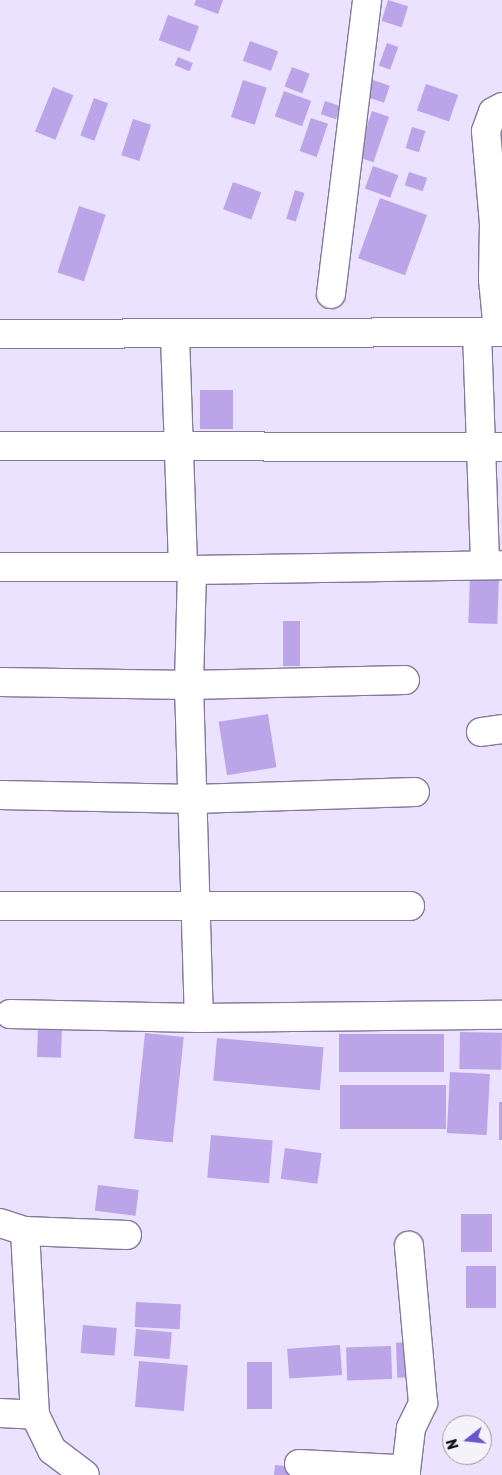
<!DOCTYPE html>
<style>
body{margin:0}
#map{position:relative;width:502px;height:1475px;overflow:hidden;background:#eae2fe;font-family:Rubik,sans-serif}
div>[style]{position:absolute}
.building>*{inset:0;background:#bba5e8;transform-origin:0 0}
.roads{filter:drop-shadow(1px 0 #837999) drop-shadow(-1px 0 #837999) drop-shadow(0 1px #837999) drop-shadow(0 -1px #837999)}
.minor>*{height:28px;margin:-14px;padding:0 14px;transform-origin:14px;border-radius:14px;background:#fff}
span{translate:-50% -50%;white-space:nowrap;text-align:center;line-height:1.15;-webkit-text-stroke:4px #f5f3fa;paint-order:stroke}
.north{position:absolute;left:442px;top:1415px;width:50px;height:50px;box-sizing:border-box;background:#f5f3fa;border:1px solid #9c99a2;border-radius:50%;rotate:254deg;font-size:14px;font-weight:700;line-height:20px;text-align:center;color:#16131f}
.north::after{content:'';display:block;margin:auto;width:18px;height:22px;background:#6c54ce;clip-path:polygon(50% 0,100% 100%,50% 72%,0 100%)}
</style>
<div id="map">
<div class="building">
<i style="clip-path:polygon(196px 0,223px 0,218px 14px,194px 5px)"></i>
<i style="left:388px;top:0;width:21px;height:22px;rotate:17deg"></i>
<i style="left:168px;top:15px;width:33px;height:27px;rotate:20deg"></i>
<i style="left:250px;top:41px;width:30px;height:21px;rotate:20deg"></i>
<i style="left:387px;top:43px;width:12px;height:24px;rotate:20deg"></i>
<i style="left:178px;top:57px;width:16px;height:9px;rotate:22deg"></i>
<i style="left:292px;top:67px;width:19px;height:21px;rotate:21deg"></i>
<i style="left:370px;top:79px;width:21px;height:18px;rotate:19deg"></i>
<i style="left:243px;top:80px;width:25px;height:39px;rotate:18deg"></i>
<i style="left:426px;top:84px;width:34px;height:28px;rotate:19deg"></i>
<i style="left:53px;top:87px;width:22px;height:48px;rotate:22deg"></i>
<i style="left:284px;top:91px;width:29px;height:27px;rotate:20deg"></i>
<i style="left:94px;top:98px;width:15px;height:40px;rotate:20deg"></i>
<i style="left:325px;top:101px;width:16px;height:14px;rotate:18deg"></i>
<i style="left:372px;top:111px;width:18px;height:48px;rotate:19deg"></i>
<i style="left:311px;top:118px;width:18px;height:35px;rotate:19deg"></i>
<i style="left:133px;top:119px;width:19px;height:38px;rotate:18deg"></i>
<i style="left:412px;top:127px;width:14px;height:22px;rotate:17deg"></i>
<i style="left:373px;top:166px;width:27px;height:24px;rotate:20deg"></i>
<i style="left:409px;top:172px;width:19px;height:14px;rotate:18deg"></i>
<i style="left:233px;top:182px;width:30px;height:29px;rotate:20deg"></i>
<i style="left:295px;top:190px;width:10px;height:30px;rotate:17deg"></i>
<i style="left:380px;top:198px;width:50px;height:64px;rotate:20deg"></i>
<i style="left:79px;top:206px;width:28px;height:70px;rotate:18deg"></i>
<i style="left:200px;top:390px;width:33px;height:39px"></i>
<i style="left:470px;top:576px;width:29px;height:47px;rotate:2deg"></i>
<i style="left:283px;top:621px;width:17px;height:45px"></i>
<i style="left:268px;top:714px;width:54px;height:50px;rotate:81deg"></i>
<i style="left:38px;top:1027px;width:24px;height:30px;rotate:2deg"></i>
<i style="left:460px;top:1032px;width:42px;height:37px;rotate:1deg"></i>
<i style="left:145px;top:1033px;width:39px;height:106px;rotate:6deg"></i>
<i style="left:339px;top:1034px;width:105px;height:38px"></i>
<i style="left:217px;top:1038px;width:107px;height:43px;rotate:5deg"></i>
<i style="left:450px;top:1072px;width:40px;height:61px;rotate:3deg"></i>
<i style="left:340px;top:1085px;width:106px;height:44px"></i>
<i style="left:499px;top:1102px;width:3px;height:38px"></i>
<i style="left:211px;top:1135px;width:62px;height:43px;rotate:5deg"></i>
<i style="left:285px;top:1148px;width:37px;height:31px;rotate:8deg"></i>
<i style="left:98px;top:1185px;width:41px;height:26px;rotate:7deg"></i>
<i style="left:461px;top:1214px;width:31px;height:38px"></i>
<i style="left:466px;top:1266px;width:30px;height:42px"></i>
<i style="left:136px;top:1302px;width:45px;height:25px;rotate:3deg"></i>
<i style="left:83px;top:1325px;width:34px;height:28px;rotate:5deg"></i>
<i style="left:136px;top:1329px;width:36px;height:27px;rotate:5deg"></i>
<i style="left:415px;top:1342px;width:35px;height:19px;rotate:88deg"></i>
<i style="left:340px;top:1345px;width:30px;height:53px;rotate:86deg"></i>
<i style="left:391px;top:1346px;width:33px;height:45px;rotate:88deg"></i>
<i style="left:139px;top:1361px;width:49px;height:46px;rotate:5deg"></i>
<i style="left:247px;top:1362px;width:25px;height:47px"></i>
<i style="clip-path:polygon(275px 1465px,363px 1474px,363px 1475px,274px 1475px)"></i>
</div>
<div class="roads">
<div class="minor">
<i style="left:331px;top:294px;width:296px;rotate:-83deg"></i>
<i style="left:477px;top:332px;width:233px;rotate:88deg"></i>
<i style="left:498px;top:332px;width:53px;rotate:-95.4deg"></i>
<i style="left:493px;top:279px;width:55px;rotate:-89deg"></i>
<i style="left:494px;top:224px;width:93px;rotate:-94.9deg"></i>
<i style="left:486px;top:131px;width:20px;rotate:-70deg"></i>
<i style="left:493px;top:112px;width:10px;rotate:-29deg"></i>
<i style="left:0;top:334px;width:502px;rotate:-0.23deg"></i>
<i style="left:175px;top:336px;width:231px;rotate:88deg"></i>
<i style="left:0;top:446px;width:502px;rotate:0.11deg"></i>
<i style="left:0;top:567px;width:183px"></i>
<i style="left:183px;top:567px;width:9px;rotate:18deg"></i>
<i style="left:192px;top:570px;width:310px;rotate:-0.9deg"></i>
<i style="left:192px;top:570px;width:115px;rotate:91.5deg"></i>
<i style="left:189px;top:685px;width:333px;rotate:88.3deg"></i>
<i style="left:0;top:682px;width:189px;rotate:0.9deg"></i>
<i style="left:189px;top:685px;width:216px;rotate:-1.3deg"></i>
<i style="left:481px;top:732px;width:21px;rotate:-8deg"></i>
<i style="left:0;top:795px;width:194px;rotate:1.2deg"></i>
<i style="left:194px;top:799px;width:221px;rotate:-1.8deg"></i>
<i style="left:0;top:906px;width:410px"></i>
<i style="left:10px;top:1014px;width:189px;rotate:1.2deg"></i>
<i style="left:199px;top:1018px;width:303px;rotate:-0.6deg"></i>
<i style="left:0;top:1223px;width:26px;rotate:18deg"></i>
<i style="left:25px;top:1231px;width:184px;rotate:86.9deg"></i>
<i style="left:35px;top:1415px;width:39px;rotate:64deg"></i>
<i style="left:52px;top:1450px;width:41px;rotate:37.1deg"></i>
<i style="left:25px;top:1231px;width:102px;rotate:2.2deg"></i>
<i style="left:0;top:1413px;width:35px;rotate:3deg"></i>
<i style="left:299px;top:1464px;width:97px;rotate:3deg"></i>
<i style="left:396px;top:1469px;width:10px;rotate:11deg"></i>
<i style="left:406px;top:1471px;width:4px;rotate:90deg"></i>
<i style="left:406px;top:1471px;width:43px;rotate:-83.4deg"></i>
<i style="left:411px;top:1428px;width:28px;rotate:-64deg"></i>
<i style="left:423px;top:1403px;width:158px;rotate:-95.1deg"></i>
</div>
</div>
<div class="north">N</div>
</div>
